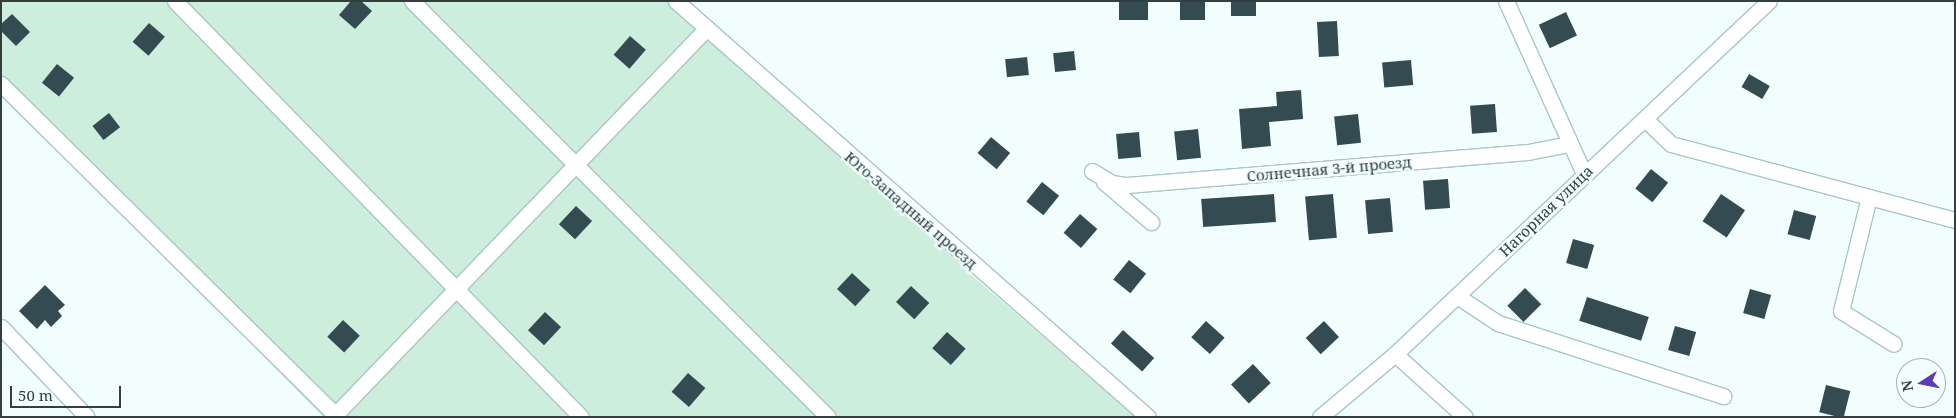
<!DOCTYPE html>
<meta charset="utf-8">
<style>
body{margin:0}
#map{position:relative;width:1956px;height:418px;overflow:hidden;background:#f2fefe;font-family:"Noto Serif",serif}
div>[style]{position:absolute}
.green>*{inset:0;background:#cdeedc}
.building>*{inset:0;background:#344b52;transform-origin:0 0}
.roads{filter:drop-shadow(1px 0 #aac6c6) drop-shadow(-1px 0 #aac6c6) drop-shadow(0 1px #aac6c6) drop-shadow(0 -1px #aac6c6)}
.minor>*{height:15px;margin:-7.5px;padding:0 7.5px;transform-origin:7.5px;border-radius:7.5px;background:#fff}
span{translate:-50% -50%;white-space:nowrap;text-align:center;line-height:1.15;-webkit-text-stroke:5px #f2fefe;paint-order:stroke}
.street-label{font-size:15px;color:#333f3f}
.frame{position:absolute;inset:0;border:2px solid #333f3f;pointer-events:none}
.north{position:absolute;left:1896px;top:358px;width:50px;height:50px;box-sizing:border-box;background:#f2fefe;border:1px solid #a6b2b2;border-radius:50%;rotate:259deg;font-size:14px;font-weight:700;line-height:20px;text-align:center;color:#333f3f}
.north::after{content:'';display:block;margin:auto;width:18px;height:22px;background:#5c3cb5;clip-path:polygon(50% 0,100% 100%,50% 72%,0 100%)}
.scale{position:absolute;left:10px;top:386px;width:111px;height:22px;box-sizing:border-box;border:2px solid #333f3f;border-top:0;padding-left:6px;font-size:15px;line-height:18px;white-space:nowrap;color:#333f3f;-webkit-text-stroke:4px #f2fefe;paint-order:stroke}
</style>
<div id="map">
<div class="green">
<i style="clip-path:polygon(1px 1px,675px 1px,974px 277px,1135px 417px,323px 417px,1px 87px)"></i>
</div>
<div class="building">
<i style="clip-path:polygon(351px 1px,361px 1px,372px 11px,355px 29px,339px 15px)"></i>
<i style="left:1119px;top:1px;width:29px;height:19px"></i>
<i style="left:1180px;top:1px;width:25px;height:19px"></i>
<i style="left:1231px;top:1px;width:25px;height:15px"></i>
<i style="left:1566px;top:12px;width:26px;height:30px;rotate:65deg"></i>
<i style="clip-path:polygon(12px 14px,30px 32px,16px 46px,1px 31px,1px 24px)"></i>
<i style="left:1337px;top:21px;width:35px;height:20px;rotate:87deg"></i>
<i style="left:149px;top:23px;width:21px;height:25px;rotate:41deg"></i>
<i style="left:630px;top:36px;width:21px;height:25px;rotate:41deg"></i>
<i style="left:1074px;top:51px;width:19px;height:21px;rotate:84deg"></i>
<i style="left:1027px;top:57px;width:18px;height:22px;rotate:84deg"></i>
<i style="left:1411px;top:60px;width:25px;height:29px;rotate:85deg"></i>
<i style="left:57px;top:64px;width:22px;height:24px;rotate:39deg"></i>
<i style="left:1749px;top:74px;width:24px;height:15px;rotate:30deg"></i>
<i style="clip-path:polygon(1301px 90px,1303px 119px,1269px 122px,1271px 146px,1242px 149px,1239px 109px,1277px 106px,1276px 92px)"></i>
<i style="left:1495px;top:104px;width:28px;height:25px;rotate:86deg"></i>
<i style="left:109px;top:113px;width:18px;height:21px;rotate:52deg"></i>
<i style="left:1358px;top:114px;width:29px;height:24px;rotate:84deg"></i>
<i style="left:1198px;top:129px;width:29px;height:24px;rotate:84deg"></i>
<i style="left:1139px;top:132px;width:25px;height:23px;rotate:85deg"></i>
<i style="left:991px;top:137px;width:25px;height:21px;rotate:40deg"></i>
<i style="left:1651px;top:169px;width:22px;height:25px;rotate:39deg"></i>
<i style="left:1448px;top:179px;width:29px;height:25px;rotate:86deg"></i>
<i style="left:1042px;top:182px;width:22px;height:25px;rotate:39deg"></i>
<i style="left:1274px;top:194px;width:28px;height:73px;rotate:86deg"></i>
<i style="left:1333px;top:194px;width:44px;height:28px;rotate:85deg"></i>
<i style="left:1721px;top:194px;width:29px;height:33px;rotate:34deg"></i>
<i style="left:1390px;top:198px;width:34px;height:25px;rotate:85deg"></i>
<i style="left:576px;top:206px;width:22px;height:25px;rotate:43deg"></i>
<i style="left:1794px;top:210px;width:23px;height:25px;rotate:15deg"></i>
<i style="left:1080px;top:214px;width:23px;height:25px;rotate:41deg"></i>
<i style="left:1573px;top:239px;width:22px;height:25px;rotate:16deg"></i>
<i style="left:1129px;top:260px;width:22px;height:25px;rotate:39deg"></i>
<i style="left:852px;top:273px;width:25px;height:22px;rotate:43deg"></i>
<i style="clip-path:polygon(45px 285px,65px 305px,58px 311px,62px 316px,51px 327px,45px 320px,37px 329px,19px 311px)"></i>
<i style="left:911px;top:286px;width:25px;height:22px;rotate:43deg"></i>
<i style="left:1525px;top:288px;width:23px;height:25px;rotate:45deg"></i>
<i style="left:1750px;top:289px;width:22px;height:25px;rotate:16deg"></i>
<i style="left:1587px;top:297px;width:65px;height:25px;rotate:18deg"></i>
<i style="left:545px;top:312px;width:22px;height:25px;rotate:43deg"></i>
<i style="left:343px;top:320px;width:23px;height:23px;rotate:43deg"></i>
<i style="left:1206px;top:321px;width:25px;height:22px;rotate:42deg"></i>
<i style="left:1324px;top:321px;width:22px;height:25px;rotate:47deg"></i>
<i style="left:1675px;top:326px;width:22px;height:25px;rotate:16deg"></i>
<i style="left:1123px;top:330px;width:42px;height:18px;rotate:42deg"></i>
<i style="left:947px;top:332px;width:25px;height:22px;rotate:42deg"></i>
<i style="left:1253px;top:364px;width:26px;height:30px;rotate:47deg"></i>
<i style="left:688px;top:373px;width:23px;height:25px;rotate:41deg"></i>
<i style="left:1826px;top:385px;width:25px;height:28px;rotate:14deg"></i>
</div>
<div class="roads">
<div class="minor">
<i style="left:175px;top:1px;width:581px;rotate:45.7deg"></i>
<i style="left:412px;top:1px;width:588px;rotate:45deg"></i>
<i style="left:676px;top:1px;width:629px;rotate:41.39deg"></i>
<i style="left:1506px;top:1px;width:190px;rotate:65.7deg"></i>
<i style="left:1px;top:84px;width:473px;rotate:44.7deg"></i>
<i style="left:1645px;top:119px;width:36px;rotate:44deg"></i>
<i style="left:1671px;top:144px;width:294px;rotate:15deg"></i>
<i style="left:1092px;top:171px;width:23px;rotate:31deg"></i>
<i style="left:1112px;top:183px;width:15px;rotate:8deg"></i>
<i style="left:1127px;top:185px;width:402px;rotate:-4.7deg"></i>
<i style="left:1528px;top:152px;width:42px;rotate:-11deg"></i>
<i style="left:1104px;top:182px;width:62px;rotate:40.4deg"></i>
<i style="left:1869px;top:197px;width:117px;rotate:103.8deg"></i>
<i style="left:1841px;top:311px;width:62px;rotate:31.9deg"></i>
<i style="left:1457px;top:296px;width:49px;rotate:33.4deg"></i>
<i style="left:1498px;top:323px;width:237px;rotate:18deg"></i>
<i style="left:1px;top:327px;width:124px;rotate:46.3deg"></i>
<i style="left:1395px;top:354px;width:94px;rotate:42deg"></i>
<i style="left:333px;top:417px;width:538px;rotate:-46.13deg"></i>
<i style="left:1320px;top:417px;width:98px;rotate:-40deg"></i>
<i style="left:1395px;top:354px;width:514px;rotate:-43.35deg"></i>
</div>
</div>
<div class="street-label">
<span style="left:1329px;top:169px;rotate:-5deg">Солнечная 3-й проезд</span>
<span style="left:911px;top:210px;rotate:41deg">Юго-Западный проезд</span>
<span style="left:1546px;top:211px;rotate:-44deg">Нагорная улица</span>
</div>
<div class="frame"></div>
<div class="north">N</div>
<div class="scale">50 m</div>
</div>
